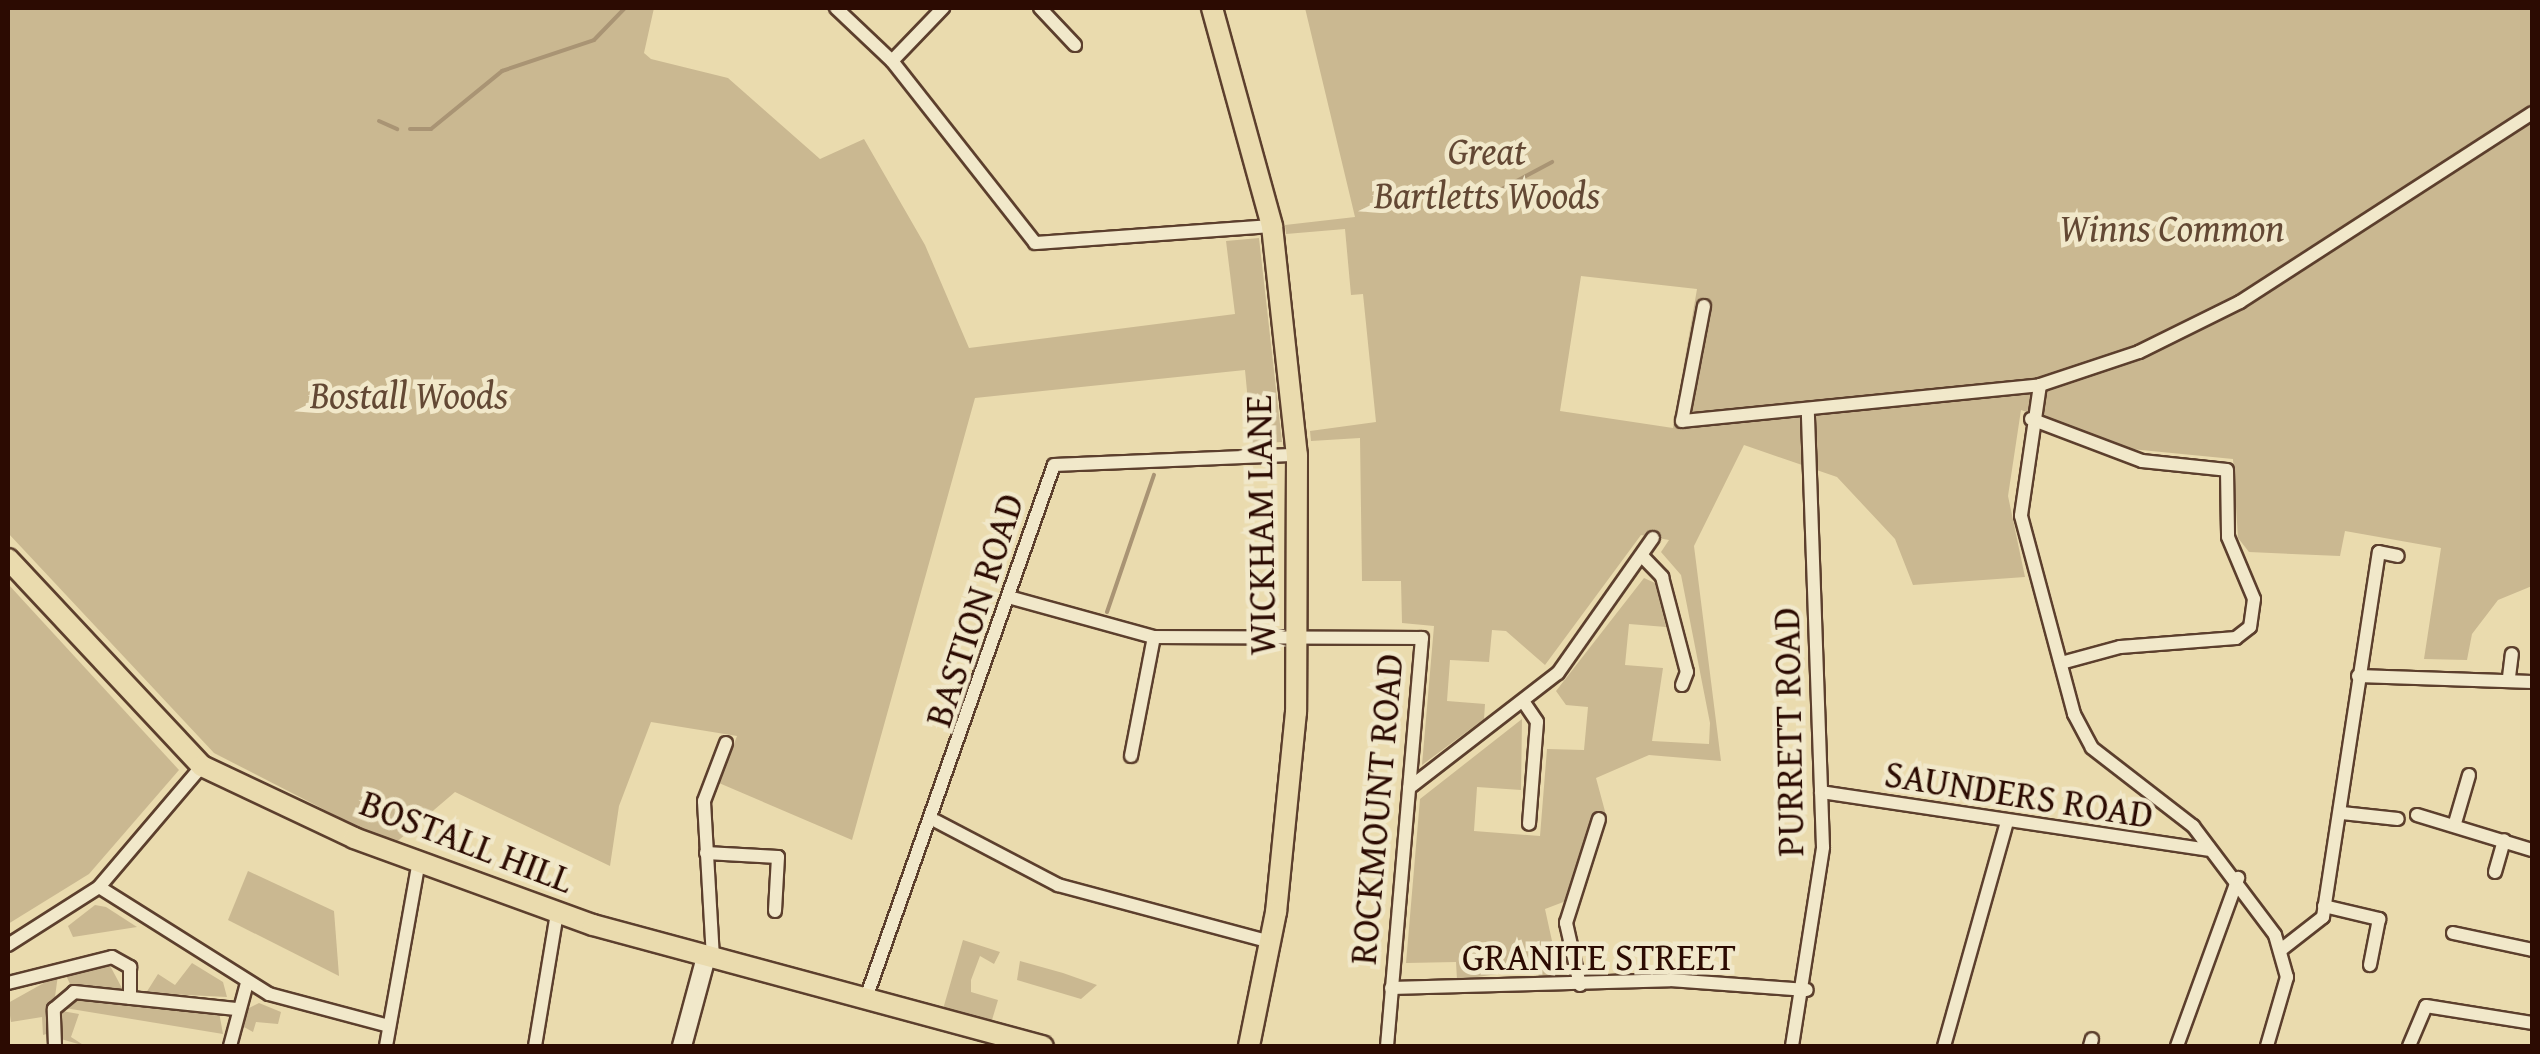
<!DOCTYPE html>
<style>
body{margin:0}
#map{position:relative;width:2540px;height:1054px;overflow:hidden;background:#eadbae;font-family:"Gentium Book Plus",serif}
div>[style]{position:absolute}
.green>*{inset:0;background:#cab891}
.stream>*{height:4px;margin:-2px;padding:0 2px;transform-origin:2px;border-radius:2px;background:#a99474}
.roads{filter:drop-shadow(2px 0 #5c3f2d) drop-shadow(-2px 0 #5c3f2d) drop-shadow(0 2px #5c3f2d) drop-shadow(0 -2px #5c3f2d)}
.street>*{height:12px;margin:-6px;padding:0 6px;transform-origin:6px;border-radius:6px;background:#f1e8ca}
.secondary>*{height:18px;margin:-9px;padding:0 9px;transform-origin:9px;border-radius:9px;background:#f1e8ca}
.primary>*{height:20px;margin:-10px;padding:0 10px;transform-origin:10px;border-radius:10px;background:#eadbae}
span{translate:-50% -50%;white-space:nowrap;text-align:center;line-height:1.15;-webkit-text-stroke:9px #f1e8ca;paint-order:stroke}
.park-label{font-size:38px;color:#634834;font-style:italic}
.street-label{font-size:38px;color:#2c0b02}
.frame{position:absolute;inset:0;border:10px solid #2c0b02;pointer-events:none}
</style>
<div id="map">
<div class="green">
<i style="clip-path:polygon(8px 8px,654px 8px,644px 53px,651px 59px,728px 78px,820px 159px,864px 139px,925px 245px,969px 348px,1235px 314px,1226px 241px,1259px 238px,1282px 442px,1252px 444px,1245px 370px,975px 398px,852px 840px,719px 783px,737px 736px,651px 722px,619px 806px,610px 866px,455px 792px,393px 845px,214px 753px,8px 533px)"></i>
<i style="clip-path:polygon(evenodd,1305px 8px,2532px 8px,2532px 586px,2498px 600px,2472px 634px,2467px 660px,2424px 659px,2441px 548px,2345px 531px,2340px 556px,2249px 552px,2238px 538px,2233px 459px,2131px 449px,2021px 410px,2008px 496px,2025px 577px,1913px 585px,1895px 539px,1837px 477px,1744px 445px,1694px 546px,1721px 761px,1649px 755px,1596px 778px,1606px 815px,1593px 816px,1566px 901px,1545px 909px,1554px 950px,1574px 969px,1569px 977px,1539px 979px,1538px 968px,1457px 980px,1456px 962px,1406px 963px,1420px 799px,1522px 719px,1521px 790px,1477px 787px,1474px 831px,1540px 836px,1547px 749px,1584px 750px,1588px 707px,1566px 705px,1556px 691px,1644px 578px,1655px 583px,1666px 627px,1629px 624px,1625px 665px,1663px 668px,1652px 741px,1709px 744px,1710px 723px,1681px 575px,1661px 552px,1669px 540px,1641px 535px,1545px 665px,1506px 631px,1492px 630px,1489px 662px,1450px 660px,1447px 701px,1485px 704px,1484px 719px,1422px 765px,1434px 626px,1402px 623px,1401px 581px,1362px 581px,1360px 438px,1311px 441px,1310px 431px,1376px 422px,1363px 294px,1351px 295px,1345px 229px,1286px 234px,1285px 225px,1355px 217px,1305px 8px,1581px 276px,1697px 289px,1673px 428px,1560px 411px,1581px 276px)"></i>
<i style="clip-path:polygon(8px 584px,179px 770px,89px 874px,8px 924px)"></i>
<i style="clip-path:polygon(248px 871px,334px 911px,339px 976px,228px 920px)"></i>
<i style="clip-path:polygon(95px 905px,106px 907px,137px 927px,73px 937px,68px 926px)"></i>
<i style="clip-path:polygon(963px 940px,1000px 952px,994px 964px,980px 956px,971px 980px,971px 992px,998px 1000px,992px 1020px,943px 1009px)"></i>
<i style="clip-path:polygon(107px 960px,123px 990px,70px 984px,65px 973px)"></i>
<i style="clip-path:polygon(1020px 961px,1063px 973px,1097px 985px,1081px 999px,1017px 980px)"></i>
<i style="clip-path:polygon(192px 963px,223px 982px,227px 997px,146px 993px,158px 974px,175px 985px)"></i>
<i style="clip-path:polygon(58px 975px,50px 1033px,43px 1035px,42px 1017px,11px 1022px,8px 1003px)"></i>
<i style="clip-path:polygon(80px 997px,219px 1012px,223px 1034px,65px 1008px)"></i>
<i style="clip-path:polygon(259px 1003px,281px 1012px,278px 1024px,256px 1022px,253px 1032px,244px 1027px,247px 1009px)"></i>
<i style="clip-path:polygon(62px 1011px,79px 1014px,71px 1037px,85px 1046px,61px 1039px)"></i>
</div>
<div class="stream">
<i style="left:379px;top:121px;width:20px;rotate:24deg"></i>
<i style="left:410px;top:129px;width:21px"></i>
<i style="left:431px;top:129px;width:92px;rotate:-39.2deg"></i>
<i style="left:502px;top:71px;width:97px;rotate:-18.6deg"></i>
<i style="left:594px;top:40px;width:45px;rotate:-45.9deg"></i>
<i style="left:1366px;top:210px;width:55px;rotate:-16.8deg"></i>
<i style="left:1419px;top:194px;width:68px;rotate:2.5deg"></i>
<i style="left:1487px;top:197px;width:74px;rotate:-28.3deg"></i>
<i style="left:1107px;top:612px;width:145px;rotate:-71.1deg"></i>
</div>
<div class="roads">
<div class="street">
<i style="left:836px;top:8px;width:77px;rotate:43.4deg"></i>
<i style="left:892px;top:61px;width:231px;rotate:51.8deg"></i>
<i style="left:1035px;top:243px;width:238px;rotate:-4.1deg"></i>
<i style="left:1040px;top:8px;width:51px;rotate:46.6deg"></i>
<i style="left:892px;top:61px;width:74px;rotate:-46.1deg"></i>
<i style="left:1704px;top:306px;width:117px;rotate:100.8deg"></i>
<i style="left:1682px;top:421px;width:360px;rotate:-5.7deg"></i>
<i style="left:2040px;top:385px;width:104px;rotate:-18.4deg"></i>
<i style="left:2139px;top:352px;width:113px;rotate:-26.3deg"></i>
<i style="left:2240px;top:302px;width:348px;rotate:-32.9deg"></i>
<i style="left:2040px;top:385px;width:132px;rotate:98.3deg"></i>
<i style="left:2021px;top:516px;width:205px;rotate:75deg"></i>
<i style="left:2074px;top:714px;width:38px;rotate:62deg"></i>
<i style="left:2092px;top:748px;width:128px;rotate:37.7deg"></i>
<i style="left:2193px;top:826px;width:136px;rotate:53deg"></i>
<i style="left:2275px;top:935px;width:44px;rotate:74.1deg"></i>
<i style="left:2287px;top:977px;width:72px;rotate:106.2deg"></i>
<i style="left:2031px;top:419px;width:119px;rotate:20.7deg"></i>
<i style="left:2142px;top:461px;width:85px;rotate:6deg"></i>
<i style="left:2227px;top:470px;width:67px;rotate:89.1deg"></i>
<i style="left:2228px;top:537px;width:67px;rotate:67.2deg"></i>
<i style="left:2254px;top:599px;width:28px;rotate:98deg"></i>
<i style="left:2250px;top:627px;width:18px;rotate:142deg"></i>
<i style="left:2236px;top:638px;width:116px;rotate:175.6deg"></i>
<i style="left:2120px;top:647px;width:61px;rotate:164.8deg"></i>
<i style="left:1643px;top:557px;width:28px;rotate:46deg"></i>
<i style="left:1662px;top:577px;width:98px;rotate:75.3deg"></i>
<i style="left:1687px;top:672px;width:14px;rotate:111deg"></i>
<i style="left:1012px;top:598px;width:147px;rotate:15.4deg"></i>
<i style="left:1154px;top:637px;width:268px;rotate:0.2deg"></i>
<i style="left:1422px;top:638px;width:409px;rotate:94.9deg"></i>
<i style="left:2358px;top:676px;width:174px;rotate:2deg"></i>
<i style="left:2509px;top:677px;width:23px;rotate:-83deg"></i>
<i style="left:1523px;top:701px;width:25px;rotate:56deg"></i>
<i style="left:1537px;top:722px;width:102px;rotate:94.5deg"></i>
<i style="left:1131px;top:756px;width:121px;rotate:-79.1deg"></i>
<i style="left:1409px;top:788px;width:188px;rotate:-37.7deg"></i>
<i style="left:1558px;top:673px;width:165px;rotate:-54.9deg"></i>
<i style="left:1821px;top:792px;width:391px;rotate:8.5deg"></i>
<i style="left:2342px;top:813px;width:56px;rotate:6.1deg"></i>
<i style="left:2417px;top:815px;width:120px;rotate:16.9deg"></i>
<i style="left:936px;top:821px;width:138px;rotate:27.7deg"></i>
<i style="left:1058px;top:885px;width:220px;rotate:15deg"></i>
<i style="left:2455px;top:823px;width:50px;rotate:-73.7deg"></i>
<i style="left:706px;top:853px;width:72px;rotate:3.2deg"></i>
<i style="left:778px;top:857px;width:54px;rotate:93.2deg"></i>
<i style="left:2495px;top:872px;width:33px;rotate:-74deg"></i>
<i style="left:99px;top:887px;width:201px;rotate:32.2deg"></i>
<i style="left:269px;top:994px;width:124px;rotate:14.9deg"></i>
<i style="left:2324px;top:906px;width:57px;rotate:13.3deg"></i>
<i style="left:2379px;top:919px;width:47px;rotate:101.1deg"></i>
<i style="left:2453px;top:933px;width:81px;rotate:12.1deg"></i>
<i style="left:8px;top:945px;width:108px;rotate:-32.5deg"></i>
<i style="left:99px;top:887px;width:159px;rotate:-49.6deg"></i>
<i style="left:2282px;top:949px;width:52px;rotate:-38deg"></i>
<i style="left:2323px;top:917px;width:369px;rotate:-81.3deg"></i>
<i style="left:2379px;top:552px;width:19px;rotate:12deg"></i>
<i style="left:713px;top:958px;width:157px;rotate:-93.3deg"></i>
<i style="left:704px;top:801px;width:62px;rotate:-69.2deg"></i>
<i style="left:8px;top:983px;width:107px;rotate:-14deg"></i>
<i style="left:112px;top:957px;width:21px;rotate:29deg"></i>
<i style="left:130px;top:967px;width:31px;rotate:90deg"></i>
<i style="left:1580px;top:985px;width:64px;rotate:-102.7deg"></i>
<i style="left:1566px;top:923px;width:109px;rotate:-72.4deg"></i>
<i style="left:1391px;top:988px;width:279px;rotate:-1.6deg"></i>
<i style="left:1670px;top:980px;width:137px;rotate:4.2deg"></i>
<i style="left:865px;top:1001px;width:568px;rotate:-70.58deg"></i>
<i style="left:1054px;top:465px;width:243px;rotate:-2.4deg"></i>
<i style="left:55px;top:1046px;width:37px;rotate:-92deg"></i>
<i style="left:54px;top:1009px;width:26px;rotate:-40deg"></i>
<i style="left:74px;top:992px;width:163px;rotate:6deg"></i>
<i style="left:230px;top:1046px;width:65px;rotate:-74.9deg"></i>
<i style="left:386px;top:1046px;width:182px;rotate:-79.9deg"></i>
<i style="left:535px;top:1046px;width:135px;rotate:-80.6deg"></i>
<i style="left:1792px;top:1046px;width:201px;rotate:-81.1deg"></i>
<i style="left:1823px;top:847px;width:435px;rotate:-92deg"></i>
<i style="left:1944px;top:1046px;width:233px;rotate:-74.3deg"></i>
<i style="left:2090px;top:1046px;width:7px;rotate:-74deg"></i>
<i style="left:2177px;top:1046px;width:179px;rotate:-70deg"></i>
<i style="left:2409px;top:1046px;width:43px;rotate:-67deg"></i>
<i style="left:2426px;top:1006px;width:107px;rotate:9.1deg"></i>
</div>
<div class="secondary">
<i style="left:682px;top:1046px;width:92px;rotate:-74.9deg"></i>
</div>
<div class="primary">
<i style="left:1212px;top:8px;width:226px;rotate:74.6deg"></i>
<i style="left:1272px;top:226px;width:230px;rotate:83.8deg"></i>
<i style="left:1297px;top:455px;width:257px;rotate:90.2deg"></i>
<i style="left:1296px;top:712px;width:201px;rotate:95.7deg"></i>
<i style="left:1276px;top:912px;width:137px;rotate:101.4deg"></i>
<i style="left:8px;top:559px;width:284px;rotate:46.9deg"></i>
<i style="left:202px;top:766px;width:168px;rotate:25.3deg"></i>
<i style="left:354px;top:838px;width:254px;rotate:20deg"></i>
<i style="left:593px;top:925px;width:466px;rotate:15.1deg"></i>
</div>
</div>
<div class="park-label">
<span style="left:1487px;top:173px">Great<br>Bartletts Woods</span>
<span style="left:2172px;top:228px">Winns Common</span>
<span style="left:409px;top:395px">Bostall Woods</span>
</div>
<div class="street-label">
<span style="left:1260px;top:525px;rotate:-91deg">WICKHAM LANE</span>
<span style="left:974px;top:610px;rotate:-72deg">BASTION ROAD</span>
<span style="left:1788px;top:732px;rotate:-91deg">PURRETT ROAD</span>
<span style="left:2019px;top:794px;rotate:9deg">SAUNDERS ROAD</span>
<span style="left:1376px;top:809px;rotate:-85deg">ROCKMOUNT ROAD</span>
<span style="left:467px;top:841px;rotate:21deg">BOSTALL HILL</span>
<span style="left:1599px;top:957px">GRANITE STREET</span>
</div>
<div class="frame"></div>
</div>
